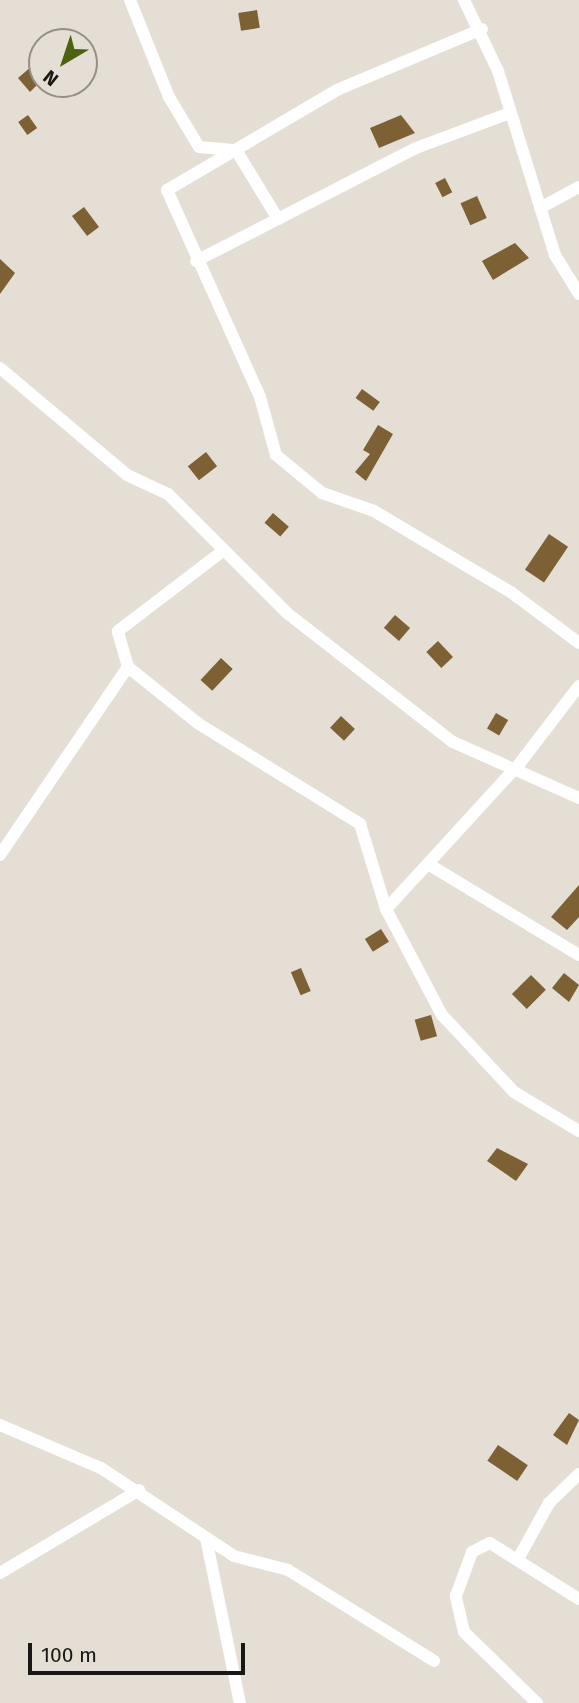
<!DOCTYPE html>
<style>
body{margin:0}
#map{position:relative;width:579px;height:1703px;overflow:hidden;background:#e5ded4;font-family:"Fira Sans",sans-serif}
div>[style]{position:absolute}
.building>*{inset:0;background:#7d6034;transform-origin:0 0}
.street>*{height:12px;margin:-6px;padding:0 6px;transform-origin:6px;border-radius:6px;background:#fff}
span{translate:-50% -50%;white-space:nowrap;text-align:center;line-height:1.15;-webkit-text-stroke:5px #e5ded4;paint-order:stroke}
.north{position:absolute;left:28px;top:28px;width:70px;height:70px;box-sizing:border-box;background:#e5ded4;border:2px solid #948f87;border-radius:50%;rotate:219deg;font-size:19px;font-weight:700;line-height:28px;text-align:center;color:#1a1814}
.north::after{content:'';display:block;margin:auto;width:24px;height:32px;background:#4b6311;clip-path:polygon(50% 0,100% 100%,50% 72%,0 100%)}
.scale{position:absolute;left:28px;top:1643px;width:217px;height:32px;box-sizing:border-box;border:4px solid #1a1814;border-top:0;padding-left:9px;font-size:21px;line-height:24px;white-space:nowrap;color:#1a1814;-webkit-text-stroke:5px #e5ded4;paint-order:stroke}
</style>
<div id="map">
<div class="building">
<i style="left:257px;top:10px;width:18px;height:19px;rotate:81deg"></i>
<i style="clip-path:polygon(32px 66px,42px 80px,30px 92px,18px 78px)"></i>
<i style="left:28px;top:115px;width:16px;height:12px;rotate:55deg"></i>
<i style="clip-path:polygon(401px 115px,415px 133px,379px 148px,370px 128px)"></i>
<i style="left:445px;top:178px;width:16px;height:11px;rotate:63deg"></i>
<i style="left:477px;top:196px;width:24px;height:18px;rotate:66deg"></i>
<i style="left:84px;top:207px;width:25px;height:15px;rotate:53deg"></i>
<i style="clip-path:polygon(515px 243px,529px 258px,493px 280px,482px 261px)"></i>
<i style="clip-path:polygon(0 259px,15px 273px,0 294px)"></i>
<i style="left:362px;top:389px;width:22px;height:11px;rotate:36deg"></i>
<i style="clip-path:polygon(378px 425px,393px 434px,366px 481px,355px 472px,370px 454px,363px 450px)"></i>
<i style="left:206px;top:452px;width:18px;height:23px;rotate:52deg"></i>
<i style="left:273px;top:513px;width:21px;height:13px;rotate:41deg"></i>
<i style="left:549px;top:534px;width:23px;height:43px;rotate:34deg"></i>
<i style="left:395px;top:615px;width:20px;height:17px;rotate:41deg"></i>
<i style="left:438px;top:641px;width:22px;height:16px;rotate:47deg"></i>
<i style="left:221px;top:658px;width:16px;height:30px;rotate:43deg"></i>
<i style="left:496px;top:713px;width:14px;height:18px;rotate:30deg"></i>
<i style="left:341px;top:716px;width:19px;height:16px;rotate:43deg"></i>
<i style="clip-path:polygon(579px 885px,579px 917px,567px 930px,551px 917px)"></i>
<i style="left:381px;top:929px;width:15px;height:19px;rotate:58deg"></i>
<i style="left:301px;top:968px;width:25px;height:11px;rotate:67deg"></i>
<i style="clip-path:polygon(564px 973px,579px 985px,569px 1002px,552px 988px)"></i>
<i style="left:531px;top:975px;width:21px;height:27px;rotate:45deg"></i>
<i style="left:431px;top:1015px;width:22px;height:17px;rotate:74deg"></i>
<i style="clip-path:polygon(497px 1148px,528px 1164px,516px 1181px,487px 1161px)"></i>
<i style="clip-path:polygon(569px 1413px,579px 1420px,567px 1445px,553px 1435px)"></i>
<i style="left:498px;top:1445px;width:36px;height:19px;rotate:34deg"></i>
</div>
<div class="street">
<i style="left:130px;top:0;width:105px;rotate:68.1deg"></i>
<i style="left:169px;top:97px;width:58px;rotate:59deg"></i>
<i style="left:199px;top:147px;width:37px;rotate:5deg"></i>
<i style="left:236px;top:150px;width:81px;rotate:58.7deg"></i>
<i style="left:464px;top:0;width:79px;rotate:64.4deg"></i>
<i style="left:498px;top:71px;width:193px;rotate:72.8deg"></i>
<i style="left:555px;top:255px;width:46px;rotate:58.4deg"></i>
<i style="left:482px;top:29px;width:157px;rotate:157.2deg"></i>
<i style="left:337px;top:90px;width:197px;rotate:149.5deg"></i>
<i style="left:167px;top:190px;width:227px;rotate:65.8deg"></i>
<i style="left:260px;top:397px;width:60px;rotate:74.6deg"></i>
<i style="left:276px;top:455px;width:60px;rotate:39.6deg"></i>
<i style="left:322px;top:493px;width:55px;rotate:19.1deg"></i>
<i style="left:374px;top:511px;width:161px;rotate:30.7deg"></i>
<i style="left:512px;top:593px;width:84px;rotate:36.7deg"></i>
<i style="left:540px;top:208px;width:44px;rotate:-28.3deg"></i>
<i style="left:196px;top:261px;width:247px;rotate:-27.2deg"></i>
<i style="left:416px;top:148px;width:97px;rotate:-20.5deg"></i>
<i style="left:0;top:368px;width:166px;rotate:40.1deg"></i>
<i style="left:127px;top:475px;width:45px;rotate:24.9deg"></i>
<i style="left:168px;top:494px;width:168px;rotate:45deg"></i>
<i style="left:287px;top:613px;width:210px;rotate:37.9deg"></i>
<i style="left:453px;top:742px;width:138px;rotate:24deg"></i>
<i style="left:128px;top:667px;width:37px;rotate:-106deg"></i>
<i style="left:118px;top:631px;width:133px;rotate:-37.4deg"></i>
<i style="left:579px;top:686px;width:97px;rotate:127.5deg"></i>
<i style="left:520px;top:763px;width:198px;rotate:132.5deg"></i>
<i style="left:386px;top:909px;width:120px;rotate:62.2deg"></i>
<i style="left:442px;top:1015px;width:105px;rotate:46.9deg"></i>
<i style="left:514px;top:1092px;width:76px;rotate:31deg"></i>
<i style="left:0;top:855px;width:227px;rotate:-55.8deg"></i>
<i style="left:128px;top:667px;width:91px;rotate:38.8deg"></i>
<i style="left:199px;top:724px;width:190px;rotate:31.8deg"></i>
<i style="left:360px;top:824px;width:89px;rotate:73deg"></i>
<i style="left:428px;top:864px;width:176px;rotate:31.1deg"></i>
<i style="left:0;top:1425px;width:110px;rotate:23.1deg"></i>
<i style="left:101px;top:1468px;width:159px;rotate:33.5deg"></i>
<i style="left:234px;top:1556px;width:56px;rotate:14.5deg"></i>
<i style="left:288px;top:1570px;width:172px;rotate:31.9deg"></i>
<i style="left:206px;top:1538px;width:168px;rotate:78.4deg"></i>
<i style="left:518px;top:1559px;width:64px;rotate:-61deg"></i>
<i style="left:549px;top:1503px;width:42px;rotate:-44deg"></i>
<i style="left:0;top:1573px;width:162px;rotate:-30.8deg"></i>
<i style="left:537px;top:1703px;width:102px;rotate:-135.8deg"></i>
<i style="left:464px;top:1632px;width:37px;rotate:-103deg"></i>
<i style="left:456px;top:1596px;width:47px;rotate:-70deg"></i>
<i style="left:472px;top:1552px;width:20px;rotate:-27deg"></i>
<i style="left:490px;top:1543px;width:105px;rotate:32.2deg"></i>
</div>
<div class="north">N</div>
<div class="scale">100 m</div>
</div>
